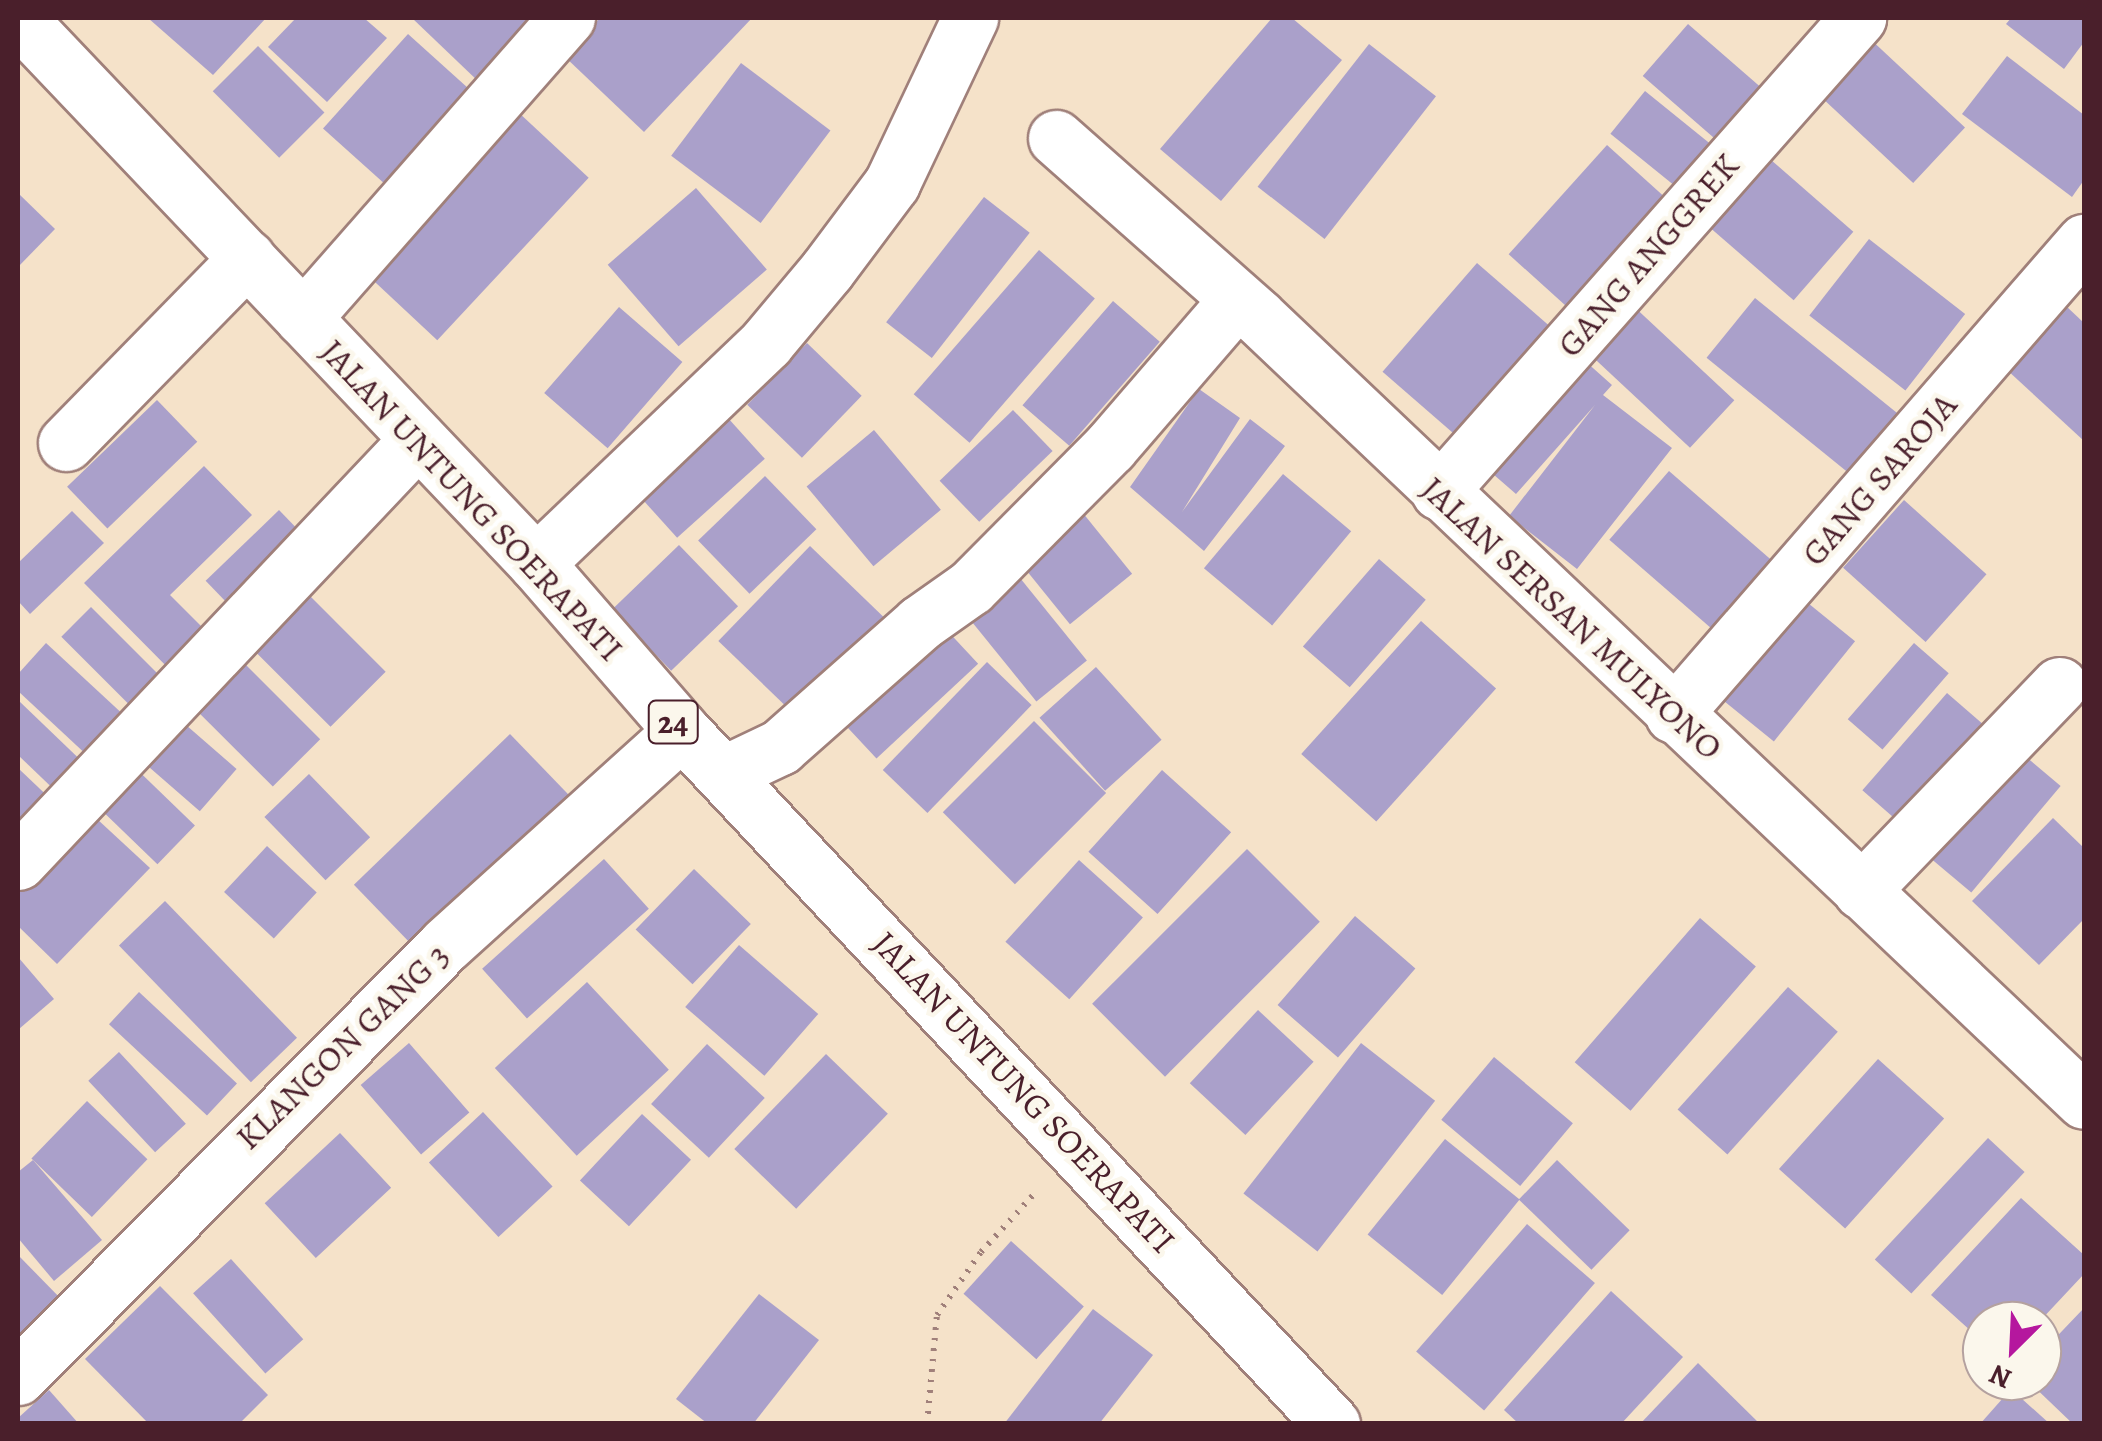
<!DOCTYPE html>
<style>
body{margin:0}
#map{position:relative;width:2102px;height:1441px;overflow:hidden;background:#f5e2c9;font-family:Alegreya,serif}
div>[style]{position:absolute}
.building>*{inset:0;background:#aaa0ca;transform-origin:0 0}
.path>*{height:6px;margin-top:-3px;transform-origin:0;background:repeating-linear-gradient(90deg,#a0807a 0 2.5px,transparent 0 10.5px)}
.roads{filter:drop-shadow(2px 0 #a0807a) drop-shadow(-2px 0 #a0807a) drop-shadow(0 2px #a0807a) drop-shadow(0 -2px #a0807a)}
.minor>*{height:55px;margin:-27.5px;padding:0 27.5px;transform-origin:27.5px;border-radius:27.5px;background:#fff}
.highway>*{height:55px;margin:-27.5px;padding:0 27.5px;transform-origin:27.5px;border-radius:27.5px;background:#fff}
span{translate:-50% -50%;white-space:nowrap;text-align:center;line-height:1.15;-webkit-text-stroke:9px #fbf7ec;paint-order:stroke}
.shield-label span{padding:2px 8px;background:#fbf7ec;border:2px solid;border-radius:8px;-webkit-text-stroke-width:0}
.shield-label{font-size:32px;color:#4a1f2b;font-weight:700}
.street-label{font-size:35px;color:#4a1f2b}
.frame{position:absolute;inset:0;border:20px solid #4a1f2b;pointer-events:none}
.north{position:absolute;left:1962px;top:1301px;width:100px;height:100px;box-sizing:border-box;background:#fbf7ec;border:2px solid #b4a19f;border-radius:50%;rotate:204deg;font-size:28px;font-weight:700;line-height:40px;text-align:center;color:#4a1f2b}
.north::after{content:'';display:block;margin:auto;width:35px;height:45px;background:#b5179e;clip-path:polygon(50% 0,100% 100%,50% 72%,0 100%)}
</style>
<div id="map">
<div class="building">
<i style="clip-path:polygon(148px 18px,266px 18px,213px 75px)"></i>
<i style="clip-path:polygon(296px 18px,364px 18px,387px 38px,327px 102px,268px 47px)"></i>
<i style="clip-path:polygon(412px 18px,543px 18px,480px 83px)"></i>
<i style="clip-path:polygon(600px 18px,752px 18px,644px 132px,564px 56px)"></i>
<i style="clip-path:polygon(1272px 18px,1292px 18px,1342px 60px,1221px 201px,1160px 149px)"></i>
<i style="clip-path:polygon(2011px 18px,2084px 18px,2084px 42px,2064px 69px,2006px 24px)"></i>
<i style="left:1688px;top:24px;width:114px;height:69px;rotate:41deg"></i>
<i style="left:408px;top:34px;width:96px;height:127px;rotate:42deg"></i>
<i style="left:1867px;top:36px;width:134px;height:76px;rotate:43deg"></i>
<i style="left:1369px;top:44px;width:85px;height:181px;rotate:38deg"></i>
<i style="left:258px;top:46px;width:94px;height:64px;rotate:45deg"></i>
<i style="clip-path:polygon(2007px 56px,2084px 115px,2084px 180px,2072px 197px,1962px 114px)"></i>
<i style="left:741px;top:63px;width:112px;height:116px;rotate:37deg"></i>
<i style="left:1645px;top:91px;width:101px;height:55px;rotate:39deg"></i>
<i style="left:517px;top:111px;width:98px;height:222px;rotate:43deg"></i>
<i style="left:1607px;top:145px;width:91px;height:147px;rotate:42deg"></i>
<i style="left:1756px;top:147px;width:129px;height:91px;rotate:41deg"></i>
<i style="left:696px;top:188px;width:108px;height:117px;rotate:49deg"></i>
<i style="clip-path:polygon(18px 193px,55px 229px,18px 267px)"></i>
<i style="left:984px;top:197px;width:58px;height:159px;rotate:38deg"></i>
<i style="left:1869px;top:239px;width:122px;height:97px;rotate:38deg"></i>
<i style="left:1039px;top:250px;width:74px;height:191px;rotate:41deg"></i>
<i style="left:1477px;top:263px;width:98px;height:144px;rotate:41deg"></i>
<i style="left:1755px;top:298px;width:192px;height:77px;rotate:39deg"></i>
<i style="left:1113px;top:301px;width:62px;height:138px;rotate:41deg"></i>
<i style="left:1629px;top:302px;width:144px;height:65px;rotate:43deg"></i>
<i style="clip-path:polygon(2065px 305px,2084px 323px,2084px 441px,2006px 369px)"></i>
<i style="left:619px;top:307px;width:84px;height:114px;rotate:41deg"></i>
<i style="left:807px;top:343px;width:76px;height:86px;rotate:44deg"></i>
<i style="clip-path:polygon(1575px 352px,1612px 385px,1603px 395px,1672px 448px,1577px 569px,1509px 516px,1595px 405px,1516px 494px,1478px 461px)"></i>
<i style="clip-path:polygon(1199px 389px,1240px 418px,1182px 512px,1250px 419px,1285px 446px,1204px 551px,1130px 487px)"></i>
<i style="left:157px;top:400px;width:58px;height:125px;rotate:46deg"></i>
<i style="left:1013px;top:410px;width:57px;height:102px;rotate:46deg"></i>
<i style="left:728px;top:418px;width:55px;height:118px;rotate:48deg"></i>
<i style="left:874px;top:430px;width:104px;height:88px;rotate:50deg"></i>
<i style="clip-path:polygon(204px 466px,252px 515px,170px 595px,220px 645px,182px 682px,84px 583px)"></i>
<i style="left:1669px;top:471px;width:151px;height:91px;rotate:41deg"></i>
<i style="left:1283px;top:474px;width:89px;height:123px;rotate:40deg"></i>
<i style="left:765px;top:476px;width:74px;height:93px;rotate:46deg"></i>
<i style="left:1904px;top:500px;width:111px;height:91px;rotate:42deg"></i>
<i style="left:1078px;top:507px;width:86px;height:80px;rotate:51deg"></i>
<i style="left:279px;top:510px;width:49px;height:102px;rotate:46deg"></i>
<i style="clip-path:polygon(72px 511px,104px 543px,30px 614px,18px 601px,18px 563px)"></i>
<i style="left:679px;top:545px;width:85px;height:93px;rotate:46deg"></i>
<i style="left:810px;top:546px;width:107px;height:132px;rotate:44deg"></i>
<i style="left:1379px;top:559px;width:62px;height:116px;rotate:41deg"></i>
<i style="left:1012px;top:568px;width:119px;height:65px;rotate:51deg"></i>
<i style="left:310px;top:596px;width:107px;height:78px;rotate:45deg"></i>
<i style="left:1803px;top:599px;width:67px;height:129px;rotate:39deg"></i>
<i style="left:91px;top:607px;width:111px;height:42px;rotate:45deg"></i>
<i style="left:1421px;top:621px;width:101px;height:179px;rotate:42deg"></i>
<i style="left:942px;top:625px;width:53px;height:139px;rotate:47deg"></i>
<i style="clip-path:polygon(46px 643px,127px 718px,90px 758px,18px 691px,18px 674px)"></i>
<i style="left:1914px;top:643px;width:46px;height:101px;rotate:41deg"></i>
<i style="left:241px;top:660px;width:112px;height:67px;rotate:45deg"></i>
<i style="left:987px;top:662px;width:62px;height:150px;rotate:44deg"></i>
<i style="left:1096px;top:667px;width:98px;height:76px;rotate:48deg"></i>
<i style="left:1947px;top:693px;width:52px;height:129px;rotate:41deg"></i>
<i style="clip-path:polygon(18px 700px,93px 772px,66px 801px,18px 755px)"></i>
<i style="left:1034px;top:721px;width:102px;height:129px;rotate:45deg"></i>
<i style="left:186px;top:725px;width:67px;height:56px;rotate:41deg"></i>
<i style="left:1994px;top:730px;width:87px;height:139px;rotate:40deg"></i>
<i style="left:510px;top:734px;width:91px;height:217px;rotate:46deg"></i>
<i style="left:123px;top:756px;width:100px;height:54px;rotate:44deg"></i>
<i style="clip-path:polygon(18px 768px,59px 807px,18px 837px)"></i>
<i style="left:1162px;top:770px;width:93px;height:110px;rotate:42deg"></i>
<i style="left:309px;top:774px;width:88px;height:62px;rotate:46deg"></i>
<i style="clip-path:polygon(83px 806px,150px 868px,57px 964px,18px 926px,18px 874px)"></i>
<i style="clip-path:polygon(2053px 818px,2084px 848px,2084px 919px,2039px 965px,1972px 901px)"></i>
<i style="left:267px;top:846px;width:68px;height:63px;rotate:43deg"></i>
<i style="left:1247px;top:849px;width:103px;height:219px;rotate:45deg"></i>
<i style="left:604px;top:859px;width:67px;height:164px;rotate:48deg"></i>
<i style="left:1079px;top:860px;width:86px;height:110px;rotate:42deg"></i>
<i style="left:694px;top:869px;width:79px;height:84px;rotate:44deg"></i>
<i style="left:165px;top:901px;width:190px;height:64px;rotate:46deg"></i>
<i style="left:1355px;top:916px;width:80px;height:118px;rotate:41deg"></i>
<i style="left:1700px;top:918px;width:74px;height:191px;rotate:41deg"></i>
<i style="left:739px;top:945px;width:105px;height:82px;rotate:41deg"></i>
<i style="clip-path:polygon(18px 957px,54px 999px,19px 1029px,18px 1027px)"></i>
<i style="left:587px;top:982px;width:120px;height:126px;rotate:47deg"></i>
<i style="left:1788px;top:987px;width:67px;height:165px;rotate:42deg"></i>
<i style="left:139px;top:992px;width:134px;height:44px;rotate:43deg"></i>
<i style="left:1258px;top:1010px;width:76px;height:100px;rotate:43deg"></i>
<i style="left:409px;top:1043px;width:92px;height:64px;rotate:49deg"></i>
<i style="left:1361px;top:1043px;width:94px;height:191px;rotate:38deg"></i>
<i style="left:707px;top:1044px;width:79px;height:82px;rotate:43deg"></i>
<i style="left:119px;top:1052px;width:98px;height:42px;rotate:47deg"></i>
<i style="left:826px;top:1054px;width:86px;height:132px;rotate:44deg"></i>
<i style="left:1494px;top:1057px;width:103px;height:82px;rotate:40deg"></i>
<i style="left:1878px;top:1059px;width:89px;height:148px;rotate:42deg"></i>
<i style="left:87px;top:1101px;width:84px;height:80px;rotate:44deg"></i>
<i style="left:483px;top:1112px;width:102px;height:74px;rotate:47deg"></i>
<i style="left:642px;top:1114px;width:67px;height:91px;rotate:43deg"></i>
<i style="left:340px;top:1133px;width:75px;height:103px;rotate:47deg"></i>
<i style="left:1988px;top:1138px;width:50px;height:166px;rotate:43deg"></i>
<i style="left:1445px;top:1139px;width:96px;height:123px;rotate:39deg"></i>
<i style="clip-path:polygon(33px 1160px,102px 1240px,54px 1281px,18px 1238px,18px 1172px)"></i>
<i style="left:1557px;top:1160px;width:101px;height:55px;rotate:44deg"></i>
<i style="clip-path:polygon(2021px 1198px,2084px 1255px,2084px 1274px,2040px 1321px,1982px 1321px,1982px 1341px,1931px 1295px)"></i>
<i style="left:1527px;top:1224px;width:90px;height:169px;rotate:41deg"></i>
<i style="left:1011px;top:1241px;width:98px;height:71px;rotate:42deg"></i>
<i style="clip-path:polygon(18px 1255px,64px 1302px,18px 1348px)"></i>
<i style="left:231px;top:1259px;width:108px;height:51px;rotate:48deg"></i>
<i style="clip-path:polygon(160px 1286px,268px 1395px,239px 1424px,149px 1424px,85px 1359px)"></i>
<i style="clip-path:polygon(1611px 1291px,1683px 1357px,1621px 1424px,1519px 1424px,1504px 1410px)"></i>
<i style="clip-path:polygon(759px 1294px,819px 1340px,753px 1424px,708px 1424px,676px 1399px)"></i>
<i style="clip-path:polygon(2084px 1308px,2084px 1424px,2073px 1424px,2028px 1381px,2042px 1381px,2042px 1352px)"></i>
<i style="clip-path:polygon(1093px 1309px,1153px 1355px,1099px 1424px,1004px 1424px)"></i>
<i style="clip-path:polygon(1698px 1363px,1760px 1424px,1640px 1424px)"></i>
<i style="clip-path:polygon(2011px 1389px,2050px 1424px,1980px 1424px)"></i>
<i style="clip-path:polygon(49px 1390px,79px 1424px,18px 1424px,18px 1418px)"></i>
</div>
<div class="path">
<i style="left:927px;top:1424px;width:109px;rotate:-84.8deg"></i>
<i style="left:937px;top:1315px;width:77px;rotate:-55.1deg"></i>
<i style="left:981px;top:1252px;width:81px;rotate:-47.5deg"></i>
</div>
<div class="roads">
<div class="minor">
<i style="left:1056px;top:138px;width:268px;rotate:41.5deg"></i>
<i style="left:1257px;top:316px;width:1140px;rotate:43.51deg"></i>
<i style="left:303px;top:318px;width:400px;rotate:-48.7deg"></i>
<i style="left:66px;top:443px;width:259px;rotate:-45.6deg"></i>
<i style="left:1439px;top:492px;width:633px;rotate:-48.52deg"></i>
<i style="left:536px;top:563px;width:318px;rotate:-43.7deg"></i>
<i style="left:766px;top:343px;width:95px;rotate:-50.1deg"></i>
<i style="left:827px;top:270px;width:109px;rotate:-53.2deg"></i>
<i style="left:892px;top:183px;width:183px;rotate:-64.7deg"></i>
<i style="left:1673px;top:715px;width:627px;rotate:-49.01deg"></i>
<i style="left:725px;top:773px;width:61px;rotate:-25.3deg"></i>
<i style="left:780px;top:747px;width:187px;rotate:-41.5deg"></i>
<i style="left:920px;top:623px;width:62px;rotate:-35.2deg"></i>
<i style="left:971px;top:587px;width:197px;rotate:-45.2deg"></i>
<i style="left:1110px;top:447px;width:194px;rotate:-49.2deg"></i>
<i style="left:18px;top:862px;width:582px;rotate:-46.6deg"></i>
<i style="left:1861px;top:891px;width:286px;rotate:-46.1deg"></i>
<i style="left:18px;top:1377px;width:607px;rotate:-45.33deg"></i>
<i style="left:445px;top:945px;width:319px;rotate:-42.1deg"></i>
</div>
<div class="highway">
<i style="left:18px;top:18px;width:752px;rotate:46.45deg"></i>
<i style="left:536px;top:563px;width:223px;rotate:49deg"></i>
<i style="left:682px;top:731px;width:950px;rotate:46.83deg"></i>
</div>
</div>
<div class="shield-label">
<span style="left:673px;top:722px">24</span>
</div>
<div class="street-label">
<span style="left:1648px;top:255px;rotate:-49deg">GANG ANGGREK</span>
<span style="left:1879px;top:479px;rotate:-49deg">GANG SAROJA</span>
<span style="left:472px;top:500px;rotate:47deg">JALAN UNTUNG SOERAPATI</span>
<span style="left:1572px;top:618px;rotate:43deg">JALAN SERSAN MULYONO</span>
<span style="left:342px;top:1046px;rotate:-44deg">KLANGON GANG 3</span>
<span style="left:1024px;top:1092px;rotate:47deg">JALAN UNTUNG SOERAPATI</span>
</div>
<div class="frame"></div>
<div class="north">N</div>
</div>
